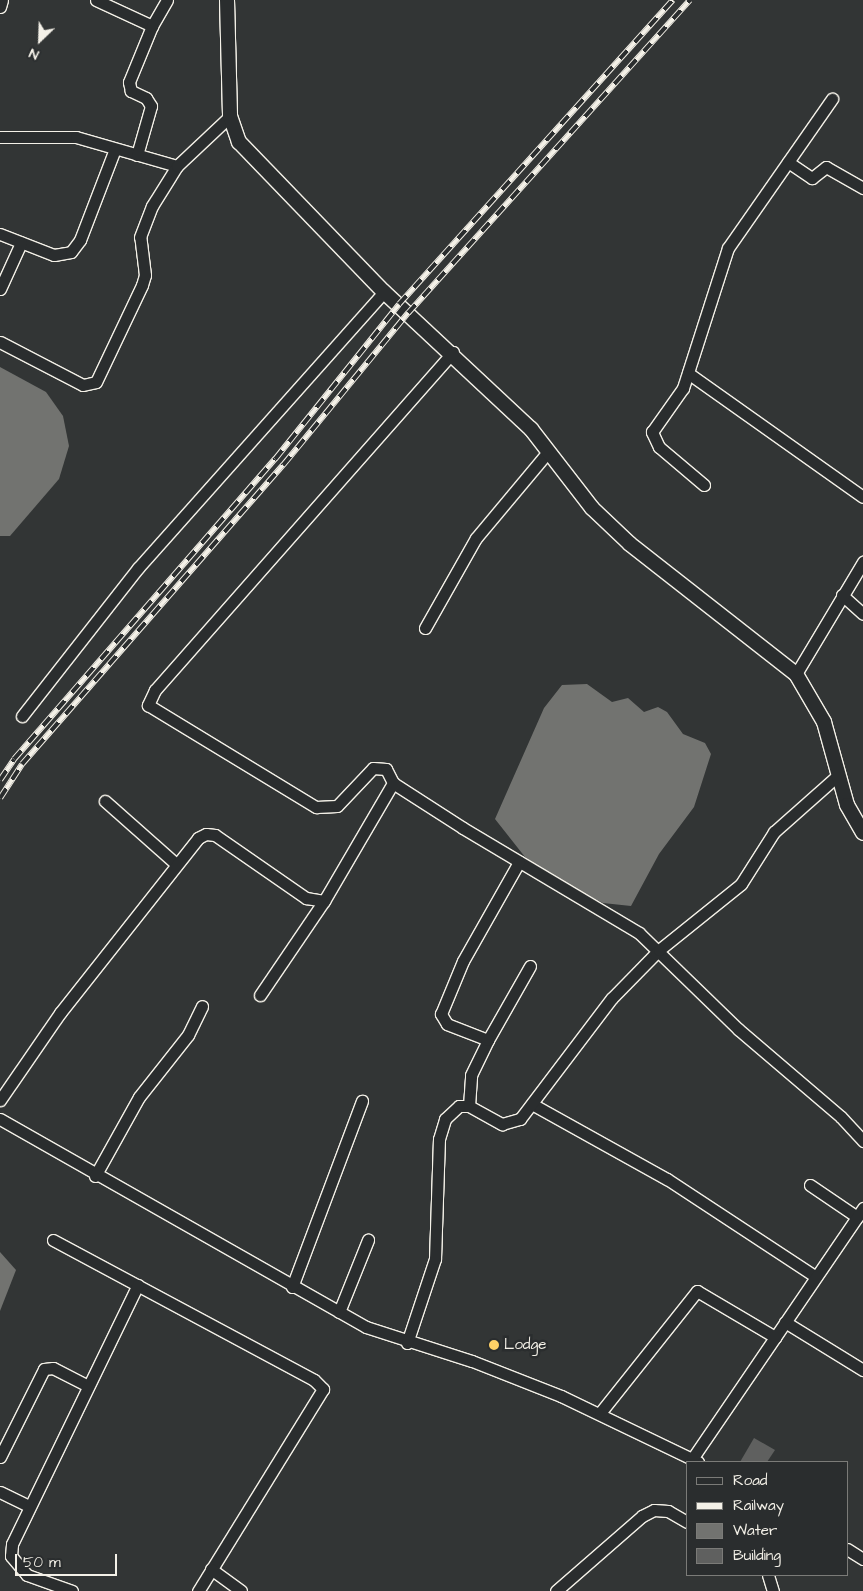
<!DOCTYPE html>
<style>
body{margin:0}
#map{position:relative;width:863px;height:1591px;overflow:hidden;background:#323535;font-family:"Architects Daughter",sans-serif}
div>[style]{position:absolute}
.water>*{inset:0;background:#727370}
.building>*{inset:0;background:#5f605f}
.roads{filter:drop-shadow(1px 0 #f4f1e8) drop-shadow(-1px 0 #f4f1e8) drop-shadow(0 1px #f4f1e8) drop-shadow(0 -1px #f4f1e8)}
.minor>*{height:11px;margin:-5.5px;padding:0 5.5px;transform-origin:5.5px;border-radius:5.5px;background:#2a2d2e}
.tertiary>*{height:14px;margin:-7px;padding:0 7px;transform-origin:7px;border-radius:7px;background:#2a2d2e}
.rail>*{height:5.5px;margin-top:-2.75px;transform-origin:0;background:repeating-linear-gradient(90deg,#2a2d2e 0 11px,#f4f1e8 0 22px);box-sizing:border-box;border-block:1px solid #f4f1e8}
.dots>*{width:14px;height:14px;translate:-50% -50%;box-sizing:border-box;border:2px solid #2a2d2e;border-radius:50%}
span{translate:-50% -50%;white-space:nowrap;text-align:center;line-height:1.15;-webkit-text-stroke:5px #2a2d2e;paint-order:stroke}
.poi-label{font-size:15px;color:#f4f1e8}
.left{translate:0 -50%;text-align:left}
.legend{position:absolute;left:686px;top:1461px;width:162px;height:115px;box-sizing:border-box;background:#2a2d2e;border:1px solid #7b7b78;margin:0;padding:6px 9px;list-style:none;font-size:15px;color:#f4f1e8}
.legend li{display:flex;align-items:center;gap:10px;height:25px}
.legend b{width:25px;border:1px solid #7b7b78}
.north{position:absolute;left:15px;top:15px;width:50px;height:50px;-webkit-text-stroke:4px #2a2d2e;paint-order:stroke;rotate:204deg;font-size:14px;font-weight:700;line-height:20px;text-align:center;color:#f4f1e8}
.north::after{content:'';display:block;margin:auto;width:18px;height:22px;background:#f4f1e8;clip-path:polygon(50% 0,100% 100%,50% 72%,0 100%)}
.scale{position:absolute;left:15px;top:1554px;width:102px;height:22px;box-sizing:border-box;border:2px solid #f4f1e8;border-top:0;padding-left:6px;font-size:15px;line-height:18px;white-space:nowrap;color:#f4f1e8;-webkit-text-stroke:4px #2a2d2e;paint-order:stroke}
</style>
<div id="map">
<div class="water">
<i style="clip-path:polygon(0 367px,46px 392px,63px 416px,69px 446px,59px 479px,10px 536px,0 536px)"></i>
<i style="clip-path:polygon(587px 684px,612px 702px,628px 698px,644px 712px,658px 707px,667px 712px,683px 734px,705px 743px,711px 754px,694px 807px,659px 854px,631px 906px,603px 903px,557px 880px,525px 857px,495px 819px,544px 708px,562px 685px)"></i>
<i style="clip-path:polygon(0 1252px,16px 1270px,0 1311px)"></i>
</div>
<div class="building">
<i style="clip-path:polygon(754px 1438px,775px 1450px,767px 1462px,740px 1462px)"></i>
</div>
<div class="roads">
<div class="minor">
<i style="left:96px;top:0;width:62px;rotate:24.9deg"></i>
<i style="left:0;top:7px;width:7px;rotate:-74deg"></i>
<i style="left:0;top:137px;width:76px"></i>
<i style="left:76px;top:137px;width:105px;rotate:16deg"></i>
<i style="left:137px;top:155px;width:51px;rotate:-74.1deg"></i>
<i style="left:151px;top:106px;width:9px;rotate:-122deg"></i>
<i style="left:146px;top:98px;width:17px;rotate:-155deg"></i>
<i style="left:131px;top:91px;width:9px;rotate:-103deg"></i>
<i style="left:129px;top:82px;width:61px;rotate:-67.7deg"></i>
<i style="left:152px;top:26px;width:30px;rotate:-60deg"></i>
<i style="left:788px;top:162px;width:29px;rotate:34deg"></i>
<i style="left:812px;top:178px;width:18px;rotate:-38deg"></i>
<i style="left:826px;top:167px;width:43px;rotate:29.6deg"></i>
<i style="left:0;top:234px;width:58px;rotate:21.3deg"></i>
<i style="left:54px;top:255px;width:17px;rotate:-10deg"></i>
<i style="left:71px;top:252px;width:15px;rotate:-53deg"></i>
<i style="left:80px;top:240px;width:97px;rotate:-69deg"></i>
<i style="left:0;top:289px;width:51px;rotate:-65.5deg"></i>
<i style="left:0;top:342px;width:93px;rotate:27.4deg"></i>
<i style="left:83px;top:385px;width:13px;rotate:-13deg"></i>
<i style="left:96px;top:382px;width:107px;rotate:-64.6deg"></i>
<i style="left:142px;top:285px;width:10px;rotate:-73deg"></i>
<i style="left:145px;top:275px;width:38px;rotate:-97deg"></i>
<i style="left:140px;top:237px;width:33px;rotate:-69deg"></i>
<i style="left:152px;top:206px;width:47px;rotate:-58deg"></i>
<i style="left:177px;top:166px;width:73px;rotate:-43.3deg"></i>
<i style="left:453px;top:352px;width:451px;rotate:131.4deg"></i>
<i style="left:155px;top:690px;width:17px;rotate:115deg"></i>
<i style="left:148px;top:705px;width:197px;rotate:31.3deg"></i>
<i style="left:316px;top:807px;width:21px;rotate:-3deg"></i>
<i style="left:337px;top:806px;width:52px;rotate:-46.5deg"></i>
<i style="left:373px;top:768px;width:13px;rotate:4deg"></i>
<i style="left:386px;top:769px;width:16px;rotate:63deg"></i>
<i style="left:393px;top:783px;width:83px;rotate:32.7deg"></i>
<i style="left:463px;top:828px;width:205px;rotate:30.8deg"></i>
<i style="left:639px;top:933px;width:138px;rotate:44.1deg"></i>
<i style="left:738px;top:1029px;width:135px;rotate:40.5deg"></i>
<i style="left:841px;top:1117px;width:33px;rotate:47deg"></i>
<i style="left:688px;top:373px;width:214px;rotate:35.3deg"></i>
<i style="left:704px;top:485px;width:59px;rotate:-139.8deg"></i>
<i style="left:659px;top:447px;width:17px;rotate:-115deg"></i>
<i style="left:652px;top:432px;width:54px;rotate:-54.8deg"></i>
<i style="left:683px;top:388px;width:147px;rotate:-72.2deg"></i>
<i style="left:728px;top:248px;width:182px;rotate:-55.1deg"></i>
<i style="left:842px;top:595px;width:28px;rotate:42deg"></i>
<i style="left:425px;top:628px;width:103px;rotate:-60.5deg"></i>
<i style="left:476px;top:538px;width:112px;rotate:-50.1deg"></i>
<i style="left:796px;top:674px;width:131px;rotate:-59.1deg"></i>
<i style="left:22px;top:716px;width:188px;rotate:-51.9deg"></i>
<i style="left:138px;top:568px;width:370px;rotate:-48.3deg"></i>
<i style="left:105px;top:801px;width:95px;rotate:41.6deg"></i>
<i style="left:260px;top:995px;width:114px;rotate:-55.8deg"></i>
<i style="left:488px;top:1040px;width:85px;rotate:-60.4deg"></i>
<i style="left:0;top:1100px;width:106px;rotate:-55.4deg"></i>
<i style="left:60px;top:1013px;width:223px;rotate:-51.7deg"></i>
<i style="left:198px;top:838px;width:9px;rotate:-27deg"></i>
<i style="left:206px;top:834px;width:9px;rotate:6deg"></i>
<i style="left:215px;top:835px;width:111px;rotate:34.7deg"></i>
<i style="left:306px;top:898px;width:18px;rotate:9deg"></i>
<i style="left:324px;top:901px;width:137px;rotate:-59.7deg"></i>
<i style="left:532px;top:1104px;width:154px;rotate:29.1deg"></i>
<i style="left:667px;top:1179px;width:178px;rotate:33.3deg"></i>
<i style="left:469px;top:1106px;width:31px;rotate:-86deg"></i>
<i style="left:471px;top:1075px;width:39px;rotate:-64deg"></i>
<i style="left:488px;top:1040px;width:44px;rotate:-158.7deg"></i>
<i style="left:447px;top:1024px;width:12px;rotate:-121deg"></i>
<i style="left:441px;top:1014px;width:57px;rotate:-67.5deg"></i>
<i style="left:463px;top:961px;width:114px;rotate:-60.5deg"></i>
<i style="left:0;top:1119px;width:421px;rotate:29.6deg"></i>
<i style="left:366px;top:1327px;width:111px;rotate:17.8deg"></i>
<i style="left:472px;top:1361px;width:96px;rotate:21.5deg"></i>
<i style="left:561px;top:1396px;width:152px;rotate:25.7deg"></i>
<i style="left:95px;top:1176px;width:90px;rotate:-60.9deg"></i>
<i style="left:139px;top:1097px;width:79px;rotate:-51.7deg"></i>
<i style="left:188px;top:1035px;width:32px;rotate:-64deg"></i>
<i style="left:810px;top:1185px;width:57px;rotate:34.2deg"></i>
<i style="left:53px;top:1240px;width:296px;rotate:28.2deg"></i>
<i style="left:314px;top:1380px;width:13px;rotate:45deg"></i>
<i style="left:323px;top:1389px;width:238px;rotate:121.7deg"></i>
<i style="left:292px;top:1287px;width:199px;rotate:-69.4deg"></i>
<i style="left:339px;top:1312px;width:78px;rotate:-68.1deg"></i>
<i style="left:785px;top:1322px;width:92px;rotate:31.6deg"></i>
<i style="left:407px;top:1343px;width:89px;rotate:-71.6deg"></i>
<i style="left:435px;top:1259px;width:120px;rotate:-88.1deg"></i>
<i style="left:439px;top:1139px;width:21px;rotate:-73deg"></i>
<i style="left:445px;top:1119px;width:19px;rotate:-43deg"></i>
<i style="left:459px;top:1106px;width:10px"></i>
<i style="left:469px;top:1106px;width:38px;rotate:29deg"></i>
<i style="left:502px;top:1124px;width:19px;rotate:-16deg"></i>
<i style="left:520px;top:1119px;width:152px;rotate:-52.8deg"></i>
<i style="left:612px;top:998px;width:67px;rotate:-45.6deg"></i>
<i style="left:659px;top:950px;width:105px;rotate:-38.8deg"></i>
<i style="left:741px;top:884px;width:62px;rotate:-57.6deg"></i>
<i style="left:774px;top:832px;width:84px;rotate:-41.6deg"></i>
<i style="left:600px;top:1413px;width:156px;rotate:-51.5deg"></i>
<i style="left:697px;top:1291px;width:91px;rotate:30.5deg"></i>
<i style="left:0;top:1457px;width:98px;rotate:-63.4deg"></i>
<i style="left:44px;top:1369px;width:9px;rotate:-6deg"></i>
<i style="left:53px;top:1368px;width:37px;rotate:27deg"></i>
<i style="left:692px;top:1459px;width:304px;rotate:-55.7deg"></i>
<i style="left:0;top:1492px;width:32px;rotate:26deg"></i>
<i style="left:847px;top:1549px;width:19px;rotate:32deg"></i>
<i style="left:211px;top:1569px;width:37px;rotate:36deg"></i>
<i style="left:768px;top:1575px;width:17px;rotate:73deg"></i>
<i style="left:72px;top:1591px;width:48px;rotate:-160.4deg"></i>
<i style="left:27px;top:1575px;width:25px;rotate:-130deg"></i>
<i style="left:11px;top:1556px;width:12px;rotate:-85deg"></i>
<i style="left:12px;top:1544px;width:288px;rotate:-64.1deg"></i>
<i style="left:556px;top:1591px;width:114px;rotate:-41.1deg"></i>
<i style="left:642px;top:1516px;width:13px;rotate:-27deg"></i>
<i style="left:654px;top:1510px;width:14px;rotate:4deg"></i>
<i style="left:668px;top:1511px;width:22px;rotate:30deg"></i>
</div>
<div class="tertiary">
<i style="left:227px;top:0;width:116px;rotate:88.5deg"></i>
<i style="left:230px;top:116px;width:28px;rotate:71deg"></i>
<i style="left:239px;top:142px;width:209px;rotate:46deg"></i>
<i style="left:384px;top:292px;width:201px;rotate:43deg"></i>
<i style="left:531px;top:429px;width:100px;rotate:52.3deg"></i>
<i style="left:592px;top:508px;width:52px;rotate:43.5deg"></i>
<i style="left:630px;top:544px;width:211px;rotate:38.1deg"></i>
<i style="left:796px;top:674px;width:56px;rotate:59.7deg"></i>
<i style="left:824px;top:722px;width:86px;rotate:74.5deg"></i>
<i style="left:847px;top:805px;width:32px;rotate:60deg"></i>
</div>
</div>
<div class="rail">
<i style="left:0;top:780px;width:25px;rotate:-56deg"></i>
<i style="left:14px;top:759px;width:398px;rotate:-49deg"></i>
<i style="left:275px;top:459px;width:198px;rotate:-51.3deg"></i>
<i style="left:399px;top:304px;width:409px;rotate:-48deg"></i>
<i style="left:0;top:798px;width:40px;rotate:-57.1deg"></i>
<i style="left:22px;top:764px;width:397px;rotate:-48.9deg"></i>
<i style="left:283px;top:465px;width:197px;rotate:-50.6deg"></i>
<i style="left:408px;top:313px;width:421px;rotate:-48deg"></i>
</div>
<div class="dots">
<i style="left:494px;top:1345px;background:#ffd166"></i>
</div>
<div class="poi-label">
<span class="left" style="left:504px;top:1345px">Lodge</span>
</div>
<ul class="legend">
<li><b style="height:6px;background:#2a2d2e"></b>Road</li>
<li><b style="height:6px;background:#f4f1e8"></b>Railway</li>
<li><b style="height:14px;background:#727370"></b>Water</li>
<li><b style="height:14px;background:#5f605f"></b>Building</li>
</ul>
<div class="north">N</div>
<div class="scale">50 m</div>
</div>
